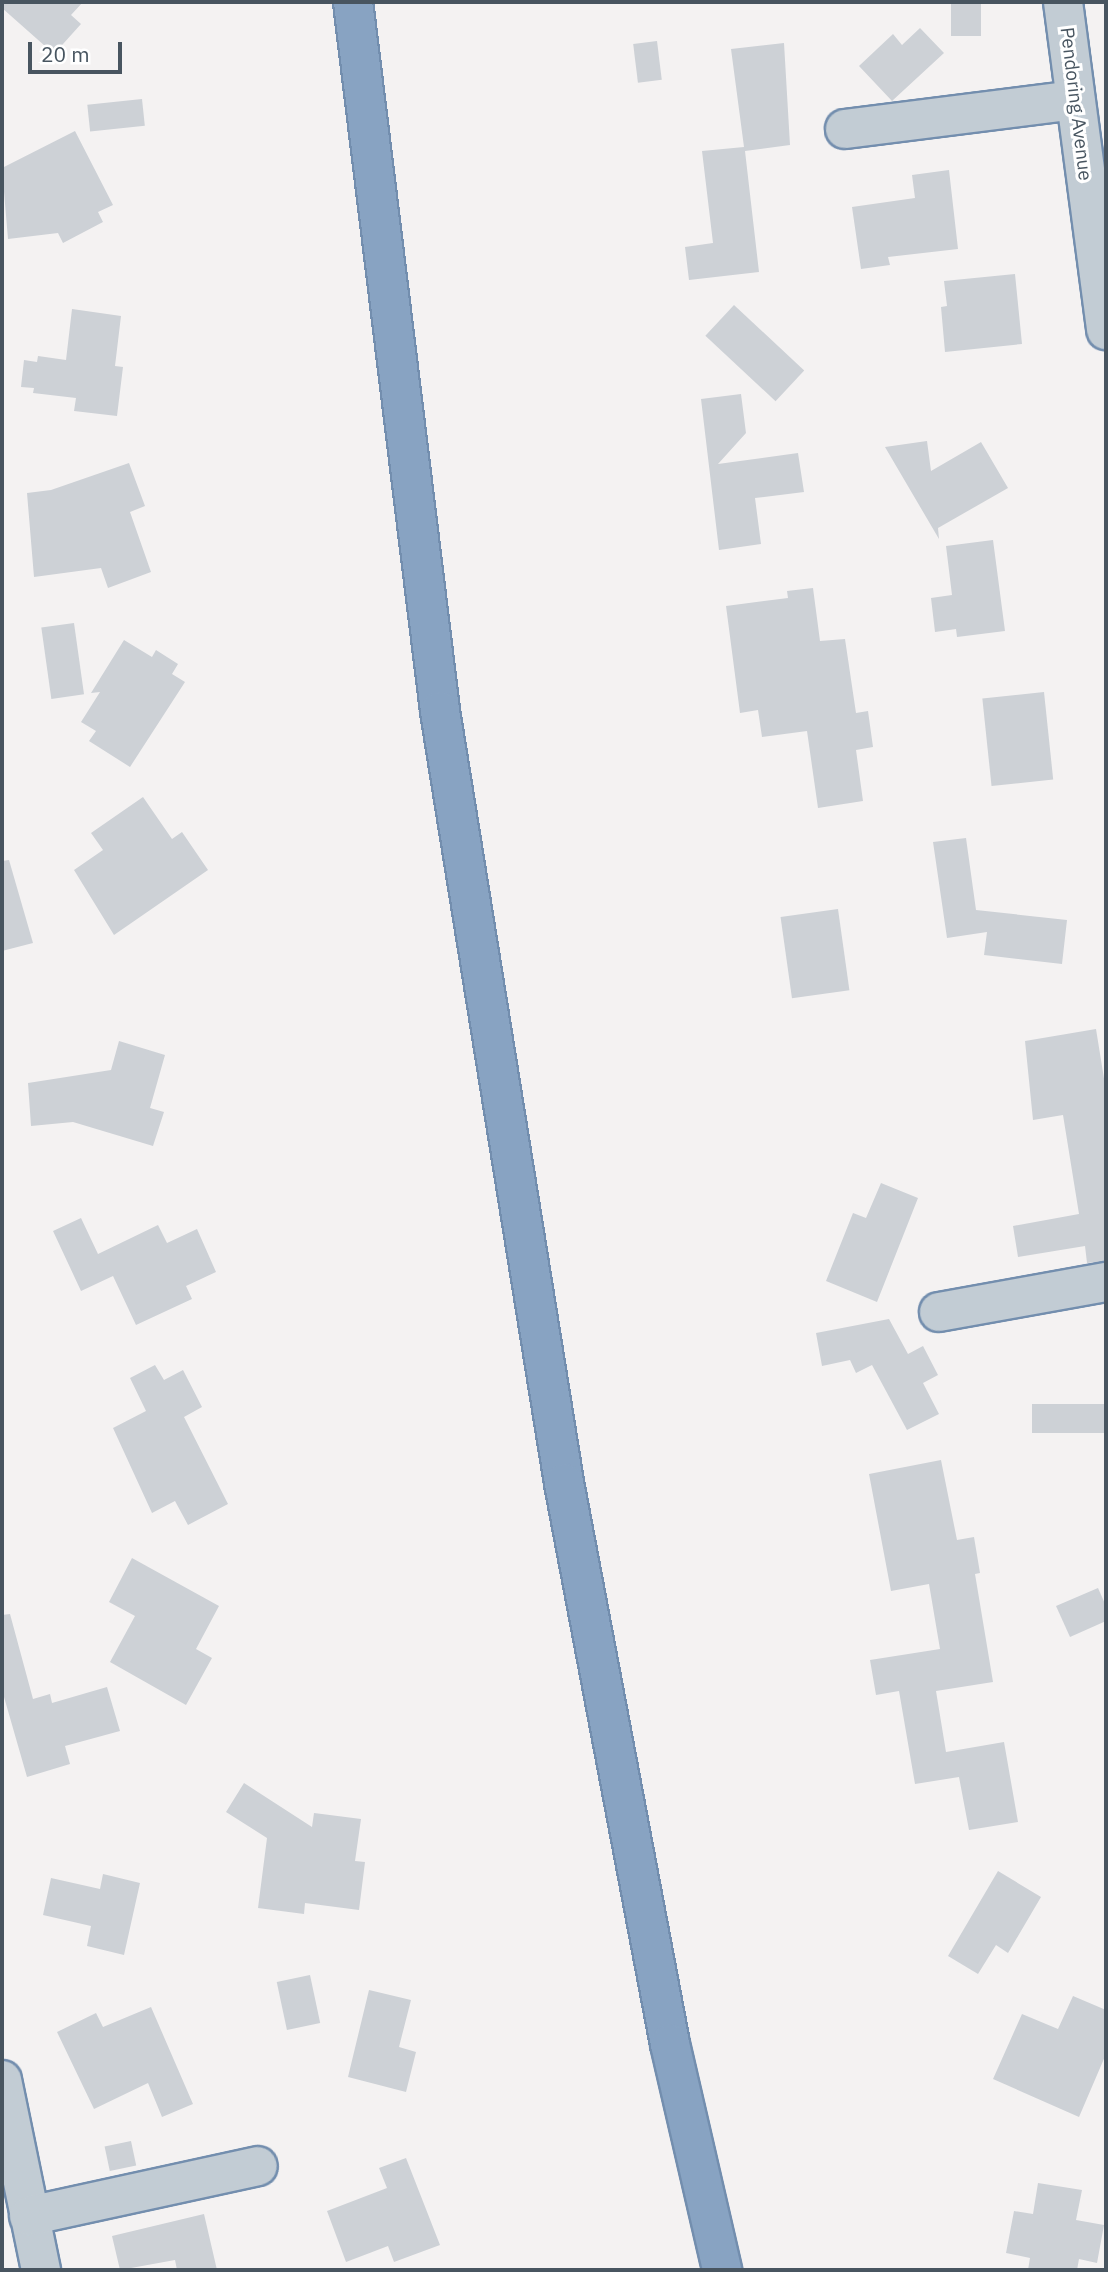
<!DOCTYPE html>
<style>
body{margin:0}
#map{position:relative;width:1108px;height:2272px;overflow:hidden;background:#f4f2f2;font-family:"IBM Plex Sans",sans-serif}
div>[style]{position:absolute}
.building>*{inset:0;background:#cdd1d6;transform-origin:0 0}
.roads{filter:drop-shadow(2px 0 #738eae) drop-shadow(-2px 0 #738eae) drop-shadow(0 2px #738eae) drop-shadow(0 -2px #738eae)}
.minor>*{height:38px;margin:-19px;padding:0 19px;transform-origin:19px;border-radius:19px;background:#c2ccd4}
.highway>*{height:38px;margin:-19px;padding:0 19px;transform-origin:19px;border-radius:19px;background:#88a3c2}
span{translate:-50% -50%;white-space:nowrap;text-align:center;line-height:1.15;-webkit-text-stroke:6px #fff;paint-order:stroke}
.street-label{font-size:19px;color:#485560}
.frame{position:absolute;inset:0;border:4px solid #485560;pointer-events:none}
.scale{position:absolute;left:28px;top:42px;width:94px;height:32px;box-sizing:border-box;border:4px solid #485560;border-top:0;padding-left:9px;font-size:21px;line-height:24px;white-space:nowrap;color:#485560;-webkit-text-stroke:5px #fff;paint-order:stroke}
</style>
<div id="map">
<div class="building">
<i style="clip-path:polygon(2px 2px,83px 2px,71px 15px,81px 24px,54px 54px,2px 8px)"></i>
<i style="left:951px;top:2px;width:30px;height:34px"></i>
<i style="clip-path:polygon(920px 28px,944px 53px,892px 101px,859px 66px,893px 34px,902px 45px)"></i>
<i style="left:657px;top:41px;width:39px;height:24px;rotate:83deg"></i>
<i style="clip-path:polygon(784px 43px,790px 145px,745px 151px,759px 272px,689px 280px,685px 247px,713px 243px,702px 151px,744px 147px,731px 49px)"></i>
<i style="left:142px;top:99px;width:27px;height:55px;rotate:84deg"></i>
<i style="clip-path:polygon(75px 131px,113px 205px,98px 212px,103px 222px,63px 243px,58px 233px,8px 239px,2px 168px)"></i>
<i style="clip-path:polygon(949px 170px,958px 249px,888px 257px,890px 265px,861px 269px,852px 207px,915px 198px,912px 175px)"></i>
<i style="clip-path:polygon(1015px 274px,1022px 344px,945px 352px,941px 307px,947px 306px,944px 281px)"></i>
<i style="left:734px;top:305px;width:96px;height:42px;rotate:43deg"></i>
<i style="clip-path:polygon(72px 309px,121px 316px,115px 366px,123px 367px,117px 416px,74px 411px,76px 398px,33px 393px,34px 388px,21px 387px,24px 360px,37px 362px,38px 356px,66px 360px)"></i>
<i style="clip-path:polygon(741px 394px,746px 433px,718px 464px,798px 453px,804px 492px,755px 498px,761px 544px,719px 550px,701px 399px)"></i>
<i style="clip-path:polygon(927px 441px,931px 471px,981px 442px,1008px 488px,938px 528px,939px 539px,885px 447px)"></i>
<i style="clip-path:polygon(129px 463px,145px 506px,130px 512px,151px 572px,108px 588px,101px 568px,34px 577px,27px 493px,51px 490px)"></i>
<i style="clip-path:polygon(993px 540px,1005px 631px,957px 637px,956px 629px,935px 632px,931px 598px,952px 595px,946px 546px)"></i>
<i style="clip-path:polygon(813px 588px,820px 641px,845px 639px,856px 713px,868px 711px,873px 747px,856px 750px,863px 801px,818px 808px,807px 731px,762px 737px,758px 710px,740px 713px,726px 606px,788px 598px,787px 591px)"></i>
<i style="left:74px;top:623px;width:72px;height:33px;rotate:82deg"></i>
<i style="clip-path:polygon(124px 640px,152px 657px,156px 650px,178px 664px,172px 674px,185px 682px,130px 767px,89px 741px,96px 731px,81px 722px,100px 692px,91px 693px)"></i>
<i style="left:1044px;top:692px;width:88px;height:62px;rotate:84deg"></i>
<i style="clip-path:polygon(143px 797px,172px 839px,182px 832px,208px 870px,114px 935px,74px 870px,103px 850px,91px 833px)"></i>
<i style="clip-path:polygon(966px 838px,976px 910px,1067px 920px,1062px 964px,984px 955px,987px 932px,947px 938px,933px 842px)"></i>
<i style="clip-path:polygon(9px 860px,33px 943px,2px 951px,2px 861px)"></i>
<i style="left:838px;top:909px;width:82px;height:58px;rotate:82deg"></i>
<i style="clip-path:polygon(1096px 1029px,1106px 1091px,1106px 1261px,1087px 1263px,1085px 1246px,1018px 1257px,1013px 1226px,1079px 1214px,1063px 1115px,1033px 1120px,1025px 1041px)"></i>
<i style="clip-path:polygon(119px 1041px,165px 1055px,150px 1108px,164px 1112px,153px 1146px,73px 1122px,31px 1126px,28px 1083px,111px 1070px)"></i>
<i style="clip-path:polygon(881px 1183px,918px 1198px,877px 1302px,826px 1281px,853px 1213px,866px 1218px)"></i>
<i style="clip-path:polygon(81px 1218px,98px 1254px,158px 1225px,167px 1243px,197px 1229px,216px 1272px,186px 1286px,192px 1299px,136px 1325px,113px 1276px,81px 1291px,53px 1231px)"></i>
<i style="clip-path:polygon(889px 1319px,908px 1354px,923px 1346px,938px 1375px,923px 1383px,939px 1414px,907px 1430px,872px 1365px,856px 1373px,850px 1360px,822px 1366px,816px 1333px)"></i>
<i style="clip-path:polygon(155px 1365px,164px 1380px,183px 1370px,202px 1407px,184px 1417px,228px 1504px,188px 1525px,175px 1501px,152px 1513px,113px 1428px,146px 1411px,130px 1378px)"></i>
<i style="left:1106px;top:1404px;width:29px;height:74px;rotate:90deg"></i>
<i style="clip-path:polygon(941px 1460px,957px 1540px,974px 1537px,980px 1573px,975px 1574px,993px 1682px,936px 1691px,946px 1752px,1004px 1742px,1018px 1822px,969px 1830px,959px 1777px,915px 1784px,899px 1691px,876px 1695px,870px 1660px,940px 1649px,929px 1584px,891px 1591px,869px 1474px)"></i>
<i style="clip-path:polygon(132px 1558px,219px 1606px,196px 1649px,212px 1658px,186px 1705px,110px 1662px,135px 1616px,109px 1602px)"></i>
<i style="clip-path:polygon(1098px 1588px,1106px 1606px,1106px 1621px,1070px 1637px,1056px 1606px)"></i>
<i style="clip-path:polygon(10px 1614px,33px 1699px,50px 1694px,52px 1703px,107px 1687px,120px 1731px,65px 1746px,70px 1764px,27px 1777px,2px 1690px,2px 1615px)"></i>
<i style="clip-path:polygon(244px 1783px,312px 1827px,314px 1813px,361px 1819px,355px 1861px,365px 1862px,359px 1910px,305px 1903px,304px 1914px,258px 1908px,267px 1838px,226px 1812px)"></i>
<i style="clip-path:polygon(998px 1871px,1041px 1897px,1008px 1953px,996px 1945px,978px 1974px,948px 1956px)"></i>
<i style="clip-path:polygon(103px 1874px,140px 1883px,124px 1955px,87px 1946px,91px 1926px,43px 1915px,51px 1878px,100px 1889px)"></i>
<i style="left:310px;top:1975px;width:49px;height:34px;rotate:78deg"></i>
<i style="clip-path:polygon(369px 1990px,411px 2000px,399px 2047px,416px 2052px,406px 2092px,348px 2077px)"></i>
<i style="clip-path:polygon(1073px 1996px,1106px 2010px,1106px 2054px,1079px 2117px,993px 2079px,1022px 2014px,1058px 2029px)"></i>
<i style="clip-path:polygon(151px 2007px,193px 2104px,162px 2117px,148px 2083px,94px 2109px,57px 2032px,96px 2013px,103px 2027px)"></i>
<i style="left:131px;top:2141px;width:25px;height:27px;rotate:78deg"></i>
<i style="clip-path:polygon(406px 2158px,440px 2245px,394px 2262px,388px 2246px,346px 2262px,327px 2211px,387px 2188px,379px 2168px)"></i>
<i style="clip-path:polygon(1038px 2183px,1082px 2190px,1076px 2220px,1104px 2225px,1097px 2263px,1079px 2259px,1077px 2270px,1028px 2270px,1030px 2258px,1006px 2253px,1014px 2211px,1033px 2214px)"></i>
<i style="clip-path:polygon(204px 2214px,217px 2270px,177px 2270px,175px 2260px,120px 2270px,112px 2236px)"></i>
</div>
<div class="roads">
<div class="minor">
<i style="left:1063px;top:2px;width:331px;rotate:82.5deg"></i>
<i style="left:845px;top:129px;width:232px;rotate:-7.2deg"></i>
<i style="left:939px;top:1312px;width:170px;rotate:-10.2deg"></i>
<i style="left:2px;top:2080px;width:194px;rotate:78.4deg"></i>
<i style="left:29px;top:2216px;width:234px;rotate:-12.3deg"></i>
</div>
<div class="highway">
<i style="left:353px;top:2px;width:714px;rotate:83deg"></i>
<i style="left:440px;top:711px;width:782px;rotate:80.87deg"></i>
<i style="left:564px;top:1483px;width:571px;rotate:79.3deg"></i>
<i style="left:670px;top:2044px;width:232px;rotate:77deg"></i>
</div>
</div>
<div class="street-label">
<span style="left:1076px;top:104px;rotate:83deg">Pendoring Avenue</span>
</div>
<div class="frame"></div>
<div class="scale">20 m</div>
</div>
